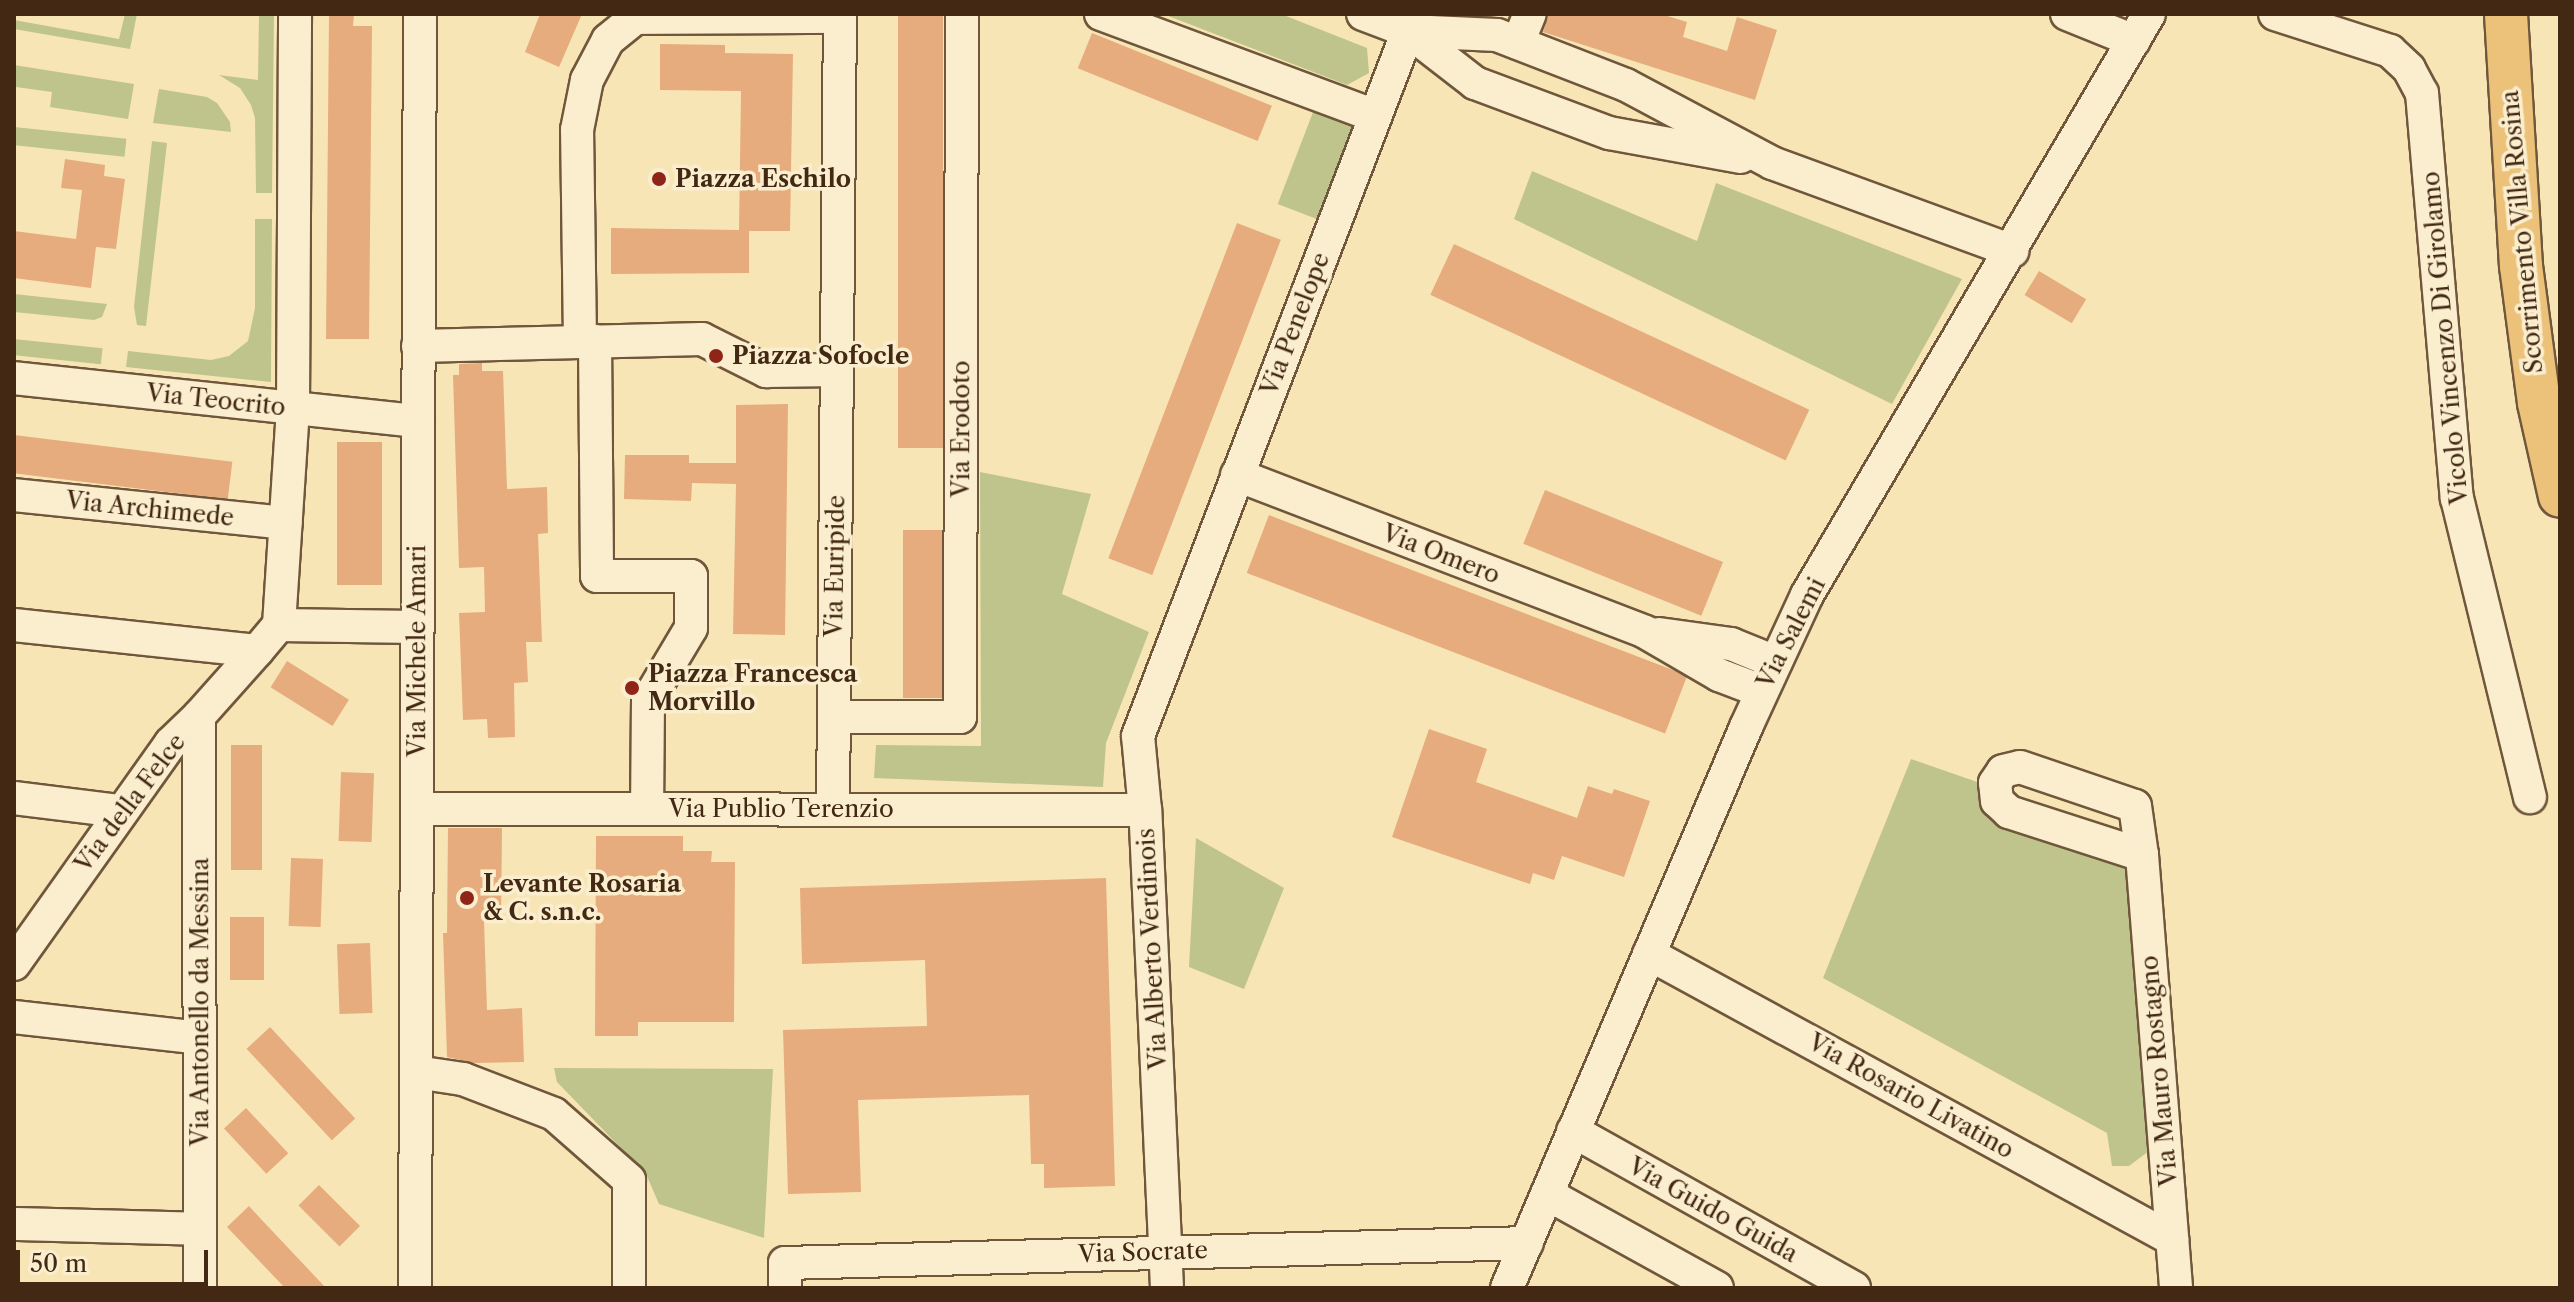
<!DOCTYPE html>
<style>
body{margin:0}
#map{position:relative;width:2574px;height:1302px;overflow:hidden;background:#f8e5b5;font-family:"Libre Caslon Text",serif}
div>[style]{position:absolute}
.green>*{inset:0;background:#bfc48c;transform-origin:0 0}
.building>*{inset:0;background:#e6ac7d;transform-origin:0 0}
.roads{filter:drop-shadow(2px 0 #70573c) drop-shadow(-2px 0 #70573c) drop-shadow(0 2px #70573c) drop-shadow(0 -2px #70573c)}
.minor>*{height:32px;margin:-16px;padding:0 16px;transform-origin:16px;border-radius:16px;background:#faeecf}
.major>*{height:42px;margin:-21px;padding:0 21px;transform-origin:21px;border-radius:21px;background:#ecc27a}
.dots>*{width:22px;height:22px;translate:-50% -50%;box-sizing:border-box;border:4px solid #faeecf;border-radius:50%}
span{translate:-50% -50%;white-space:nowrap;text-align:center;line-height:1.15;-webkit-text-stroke:7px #faeecf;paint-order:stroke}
.poi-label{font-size:24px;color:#432814;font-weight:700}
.left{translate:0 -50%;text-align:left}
.street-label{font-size:24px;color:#432814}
.frame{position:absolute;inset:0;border:16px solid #432814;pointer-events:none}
.scale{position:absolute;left:16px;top:1250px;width:192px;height:36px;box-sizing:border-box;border:4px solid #432814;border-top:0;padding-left:10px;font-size:24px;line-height:28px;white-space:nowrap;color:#432814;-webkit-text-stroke:6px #faeecf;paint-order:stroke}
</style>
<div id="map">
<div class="green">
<i style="clip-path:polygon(125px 14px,137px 14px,130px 49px,14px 29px,14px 20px,119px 39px)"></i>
<i style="clip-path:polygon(259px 14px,274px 14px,272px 193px,256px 193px,255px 118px,251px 105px,240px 88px,219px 75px,258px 80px)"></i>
<i style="clip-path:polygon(1163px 14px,1281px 14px,1367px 48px,1369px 73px,1347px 85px)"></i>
<i style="clip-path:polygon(14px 65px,134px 84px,128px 119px,50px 107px,52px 92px,16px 87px,14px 99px)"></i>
<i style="clip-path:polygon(159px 89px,207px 97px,217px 103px,230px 122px,231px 132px,153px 123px)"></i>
<i style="left:1315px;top:107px;width:50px;height:104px;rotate:21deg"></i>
<i style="left:14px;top:127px;width:113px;height:18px;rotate:6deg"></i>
<i style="clip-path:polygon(152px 141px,167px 143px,146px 326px,137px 325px,134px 307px)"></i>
<i style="clip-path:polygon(1532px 171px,1697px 241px,1716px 183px,1962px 279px,1892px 404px,1514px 219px)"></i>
<i style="clip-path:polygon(255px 219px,272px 219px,271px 382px,126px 367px,128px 351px,211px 360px,229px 356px,248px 341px,255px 308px)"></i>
<i style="clip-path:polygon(14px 294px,107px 304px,102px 317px,94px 320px,14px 312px)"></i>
<i style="left:14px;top:339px;width:89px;height:16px;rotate:6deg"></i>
<i style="clip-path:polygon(980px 472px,1091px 494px,1062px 594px,1149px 632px,1106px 743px,1103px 787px,874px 778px,876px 745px,981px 746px)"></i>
<i style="clip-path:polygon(1911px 759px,1983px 784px,1995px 824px,2131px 866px,2153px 1148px,2129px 1166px,2112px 1166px,2107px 1133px,1823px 978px)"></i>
<i style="clip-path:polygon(1196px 838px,1284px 888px,1244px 989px,1189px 967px)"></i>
<i style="clip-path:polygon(554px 1068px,773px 1069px,764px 1238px,659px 1204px,646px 1174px,557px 1082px)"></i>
</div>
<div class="building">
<i style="clip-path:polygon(329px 14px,354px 14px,353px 26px,372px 26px,369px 339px,326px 339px)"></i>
<i style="clip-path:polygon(540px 14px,582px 14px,559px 67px,525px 52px)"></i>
<i style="left:898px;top:14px;width:45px;height:434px"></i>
<i style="clip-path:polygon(1549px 14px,1661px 14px,1687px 22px,1683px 37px,1727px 51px,1737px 17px,1777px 30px,1755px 100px,1543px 32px)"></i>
<i style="left:1092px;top:33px;width:194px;height:38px;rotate:22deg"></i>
<i style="clip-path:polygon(660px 44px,725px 45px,725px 53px,793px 54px,790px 231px,749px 231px,749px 273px,611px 274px,611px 228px,739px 230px,741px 91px,660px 90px)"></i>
<i style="clip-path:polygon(65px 159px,105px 165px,104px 176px,125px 179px,116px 249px,96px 247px,91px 288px,14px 278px,14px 231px,76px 239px,82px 190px,61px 188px)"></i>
<i style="left:1237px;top:223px;width:47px;height:359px;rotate:21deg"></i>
<i style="left:1454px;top:244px;width:392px;height:56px;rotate:25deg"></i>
<i style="left:2039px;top:271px;width:55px;height:28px;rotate:31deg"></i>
<i style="clip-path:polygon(482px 363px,482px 371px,503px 371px,507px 489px,547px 487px,548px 533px,538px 534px,542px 642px,526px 642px,528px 682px,514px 683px,515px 737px,488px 738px,487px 719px,463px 720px,459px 613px,485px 612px,484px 567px,459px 568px,453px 375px,459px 375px,459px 364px)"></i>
<i style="clip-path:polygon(788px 404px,785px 635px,733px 634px,736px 484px,692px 483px,691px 501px,624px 499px,625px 455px,689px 455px,689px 463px,736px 463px,736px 405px)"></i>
<i style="left:14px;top:435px;width:220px;height:38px;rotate:7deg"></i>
<i style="left:337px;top:442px;width:45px;height:143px"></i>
<i style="left:1545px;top:490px;width:192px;height:58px;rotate:22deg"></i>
<i style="left:1269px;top:515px;width:448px;height:62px;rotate:21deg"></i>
<i style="left:903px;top:530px;width:39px;height:168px"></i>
<i style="left:287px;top:661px;width:73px;height:31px;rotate:32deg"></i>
<i style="clip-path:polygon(1429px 729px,1487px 749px,1476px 782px,1577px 818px,1588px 786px,1612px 794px,1614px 789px,1650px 801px,1624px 877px,1562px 856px,1554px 880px,1533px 873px,1530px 884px,1392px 837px)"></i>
<i style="left:231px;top:745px;width:31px;height:125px"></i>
<i style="left:341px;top:772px;width:33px;height:69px;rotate:2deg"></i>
<i style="clip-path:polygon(448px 828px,502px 828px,501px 922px,484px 921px,487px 1010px,522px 1008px,524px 1062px,474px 1063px,447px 1057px,443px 933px,447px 933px)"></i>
<i style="clip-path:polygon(596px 836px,683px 836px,683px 851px,712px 851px,711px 862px,735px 862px,734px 1022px,638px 1022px,638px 1036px,595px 1036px)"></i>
<i style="left:291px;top:858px;width:32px;height:68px;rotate:2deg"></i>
<i style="clip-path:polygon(1106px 878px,1115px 1186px,1044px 1188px,1044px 1164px,1031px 1164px,1029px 1095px,858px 1100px,861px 1192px,788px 1194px,783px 1030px,927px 1026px,925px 960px,802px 964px,800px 888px)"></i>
<i style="left:264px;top:917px;width:63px;height:34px;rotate:90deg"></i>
<i style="left:370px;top:943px;width:70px;height:33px;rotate:88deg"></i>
<i style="left:270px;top:1027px;width:125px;height:32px;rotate:47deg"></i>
<i style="left:246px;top:1108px;width:62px;height:30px;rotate:47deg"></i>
<i style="left:319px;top:1185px;width:58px;height:29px;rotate:45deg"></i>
<i style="clip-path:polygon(249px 1206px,260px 1218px,326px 1288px,285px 1288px,227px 1227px)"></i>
</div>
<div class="roads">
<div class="minor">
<i style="left:1101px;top:14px;width:292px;rotate:20.4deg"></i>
<i style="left:1363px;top:14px;width:48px;rotate:20.7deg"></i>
<i style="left:1408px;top:31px;width:85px;rotate:37.8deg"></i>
<i style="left:1475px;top:83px;width:143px;rotate:20.5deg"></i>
<i style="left:1609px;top:133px;width:134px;rotate:10.3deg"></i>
<i style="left:2067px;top:14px;width:72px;rotate:21.9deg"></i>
<i style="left:2275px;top:14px;width:121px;rotate:17.8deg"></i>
<i style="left:2390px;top:51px;width:26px;rotate:43deg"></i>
<i style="left:2409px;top:69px;width:27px;rotate:62deg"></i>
<i style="left:2422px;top:93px;width:407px;rotate:85.1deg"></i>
<i style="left:2457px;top:498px;width:308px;rotate:76.3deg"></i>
<i style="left:1408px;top:31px;width:89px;rotate:2.6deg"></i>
<i style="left:1497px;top:35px;width:138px;rotate:21.2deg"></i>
<i style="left:1626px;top:85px;width:166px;rotate:28.1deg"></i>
<i style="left:1772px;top:163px;width:256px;rotate:20.1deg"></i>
<i style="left:1518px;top:43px;width:31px;rotate:-68deg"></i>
<i style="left:580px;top:341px;width:211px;rotate:-90.8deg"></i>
<i style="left:577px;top:130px;width:51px;rotate:-78.7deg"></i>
<i style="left:587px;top:80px;width:45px;rotate:-62.3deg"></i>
<i style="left:608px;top:40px;width:35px;rotate:-39deg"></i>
<i style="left:635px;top:18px;width:205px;rotate:-0.3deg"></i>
<i style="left:595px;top:341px;width:235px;rotate:89.5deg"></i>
<i style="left:597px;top:576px;width:94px"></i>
<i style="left:691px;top:576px;width:52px;rotate:90deg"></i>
<i style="left:691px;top:628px;width:84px;rotate:120.8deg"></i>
<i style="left:648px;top:700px;width:109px;rotate:90.5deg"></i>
<i style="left:418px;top:346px;width:284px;rotate:-1.4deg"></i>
<i style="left:702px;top:339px;width:72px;rotate:26.6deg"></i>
<i style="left:766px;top:371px;width:71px;rotate:-0.8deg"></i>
<i style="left:14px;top:378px;width:406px;rotate:6.1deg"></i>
<i style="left:1237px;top:475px;width:437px;rotate:21deg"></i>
<i style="left:1645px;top:632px;width:86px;rotate:30.2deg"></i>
<i style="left:1719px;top:675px;width:45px;rotate:20.9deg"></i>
<i style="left:14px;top:495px;width:273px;rotate:5.9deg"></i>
<i style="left:14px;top:625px;width:244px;rotate:6.1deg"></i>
<i style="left:257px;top:651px;width:34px;rotate:-50deg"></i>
<i style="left:279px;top:625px;width:138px;rotate:0.8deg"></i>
<i style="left:279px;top:625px;width:217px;rotate:-86.3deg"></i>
<i style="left:293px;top:408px;width:394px;rotate:-89.7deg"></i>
<i style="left:1659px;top:634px;width:73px;rotate:7.9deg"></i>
<i style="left:1731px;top:644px;width:48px;rotate:22.2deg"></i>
<i style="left:199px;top:716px;width:572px;rotate:89.9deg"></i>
<i style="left:834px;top:717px;width:126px"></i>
<i style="left:960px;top:717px;width:703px;rotate:-89.84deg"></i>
<i style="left:14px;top:798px;width:107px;rotate:7deg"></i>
<i style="left:417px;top:809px;width:728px;rotate:0.08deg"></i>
<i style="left:833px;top:810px;width:796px;rotate:-89.5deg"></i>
<i style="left:2142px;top:855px;width:140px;rotate:-162.1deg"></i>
<i style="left:2009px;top:812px;width:16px;rotate:-137deg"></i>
<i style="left:1997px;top:801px;width:18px;rotate:-96deg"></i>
<i style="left:1995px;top:783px;width:14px;rotate:-56deg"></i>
<i style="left:2003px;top:771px;width:17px;rotate:-13deg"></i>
<i style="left:2020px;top:767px;width:121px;rotate:18.7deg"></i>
<i style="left:2135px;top:806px;width:49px;rotate:81.9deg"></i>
<i style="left:2142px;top:855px;width:434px;rotate:85.5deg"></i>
<i style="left:1649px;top:954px;width:596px;rotate:28.59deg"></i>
<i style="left:14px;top:964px;width:271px;rotate:-54.6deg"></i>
<i style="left:171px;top:743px;width:39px;rotate:-44deg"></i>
<i style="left:199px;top:716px;width:87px;rotate:-48.3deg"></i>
<i style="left:14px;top:1017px;width:187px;rotate:6.4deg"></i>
<i style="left:416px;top:1072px;width:48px;rotate:8.5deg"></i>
<i style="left:463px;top:1079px;width:97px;rotate:21deg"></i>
<i style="left:554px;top:1114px;width:100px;rotate:41.3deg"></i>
<i style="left:629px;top:1180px;width:108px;rotate:90deg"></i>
<i style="left:1573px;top:1131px;width:322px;rotate:29.2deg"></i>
<i style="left:1547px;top:1194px;width:194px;rotate:28.9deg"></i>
<i style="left:14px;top:1224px;width:186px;rotate:1.5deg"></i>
<i style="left:415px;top:1288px;width:1274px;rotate:-89.78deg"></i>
<i style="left:785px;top:1288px;width:25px;rotate:-90deg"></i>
<i style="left:785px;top:1263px;width:742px;rotate:-1.54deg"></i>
<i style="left:1167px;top:1288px;width:479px;rotate:-92.6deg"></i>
<i style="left:1145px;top:810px;width:74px;rotate:-95.4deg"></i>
<i style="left:1138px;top:736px;width:755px;rotate:-69.04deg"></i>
<i style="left:1507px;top:1288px;width:610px;rotate:-66.92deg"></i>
<i style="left:1746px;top:727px;width:145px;rotate:-65.2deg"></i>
<i style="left:1807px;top:595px;width:674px;rotate:-59.52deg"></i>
</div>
<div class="major">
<i style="left:2506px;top:14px;width:252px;rotate:86.6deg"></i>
<i style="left:2521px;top:266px;width:138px;rotate:82.5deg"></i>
<i style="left:2539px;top:403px;width:95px;rotate:77.3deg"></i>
</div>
</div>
<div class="dots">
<i style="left:659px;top:179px;background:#8f2418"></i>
<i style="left:716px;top:356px;background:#8f2418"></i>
<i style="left:632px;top:688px;background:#8f2418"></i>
<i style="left:467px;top:898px;background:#8f2418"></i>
</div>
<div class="poi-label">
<span class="left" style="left:675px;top:179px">Piazza Eschilo</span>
<span class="left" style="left:732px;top:356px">Piazza Sofocle</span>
<span class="left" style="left:648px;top:688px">Piazza Francesca<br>Morvillo</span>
<span class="left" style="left:483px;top:898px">Levante Rosaria<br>&amp; C. s.n.c.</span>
</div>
<div class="street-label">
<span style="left:2522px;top:232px;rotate:-95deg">Scorrimento Villa Rosina</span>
<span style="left:1295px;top:324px;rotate:-69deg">Via Penelope</span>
<span style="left:2445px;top:338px;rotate:-95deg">Vicolo Vincenzo Di Girolamo</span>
<span style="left:216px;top:400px;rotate:6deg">Via Teocrito</span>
<span style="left:961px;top:429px;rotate:-90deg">Via Erodoto</span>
<span style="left:150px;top:509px;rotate:6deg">Via Archimede</span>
<span style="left:1441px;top:554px;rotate:21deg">Via Omero</span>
<span style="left:835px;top:566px;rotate:-89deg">Via Euripide</span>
<span style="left:1791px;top:633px;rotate:-63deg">Via Salemi</span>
<span style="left:417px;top:651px;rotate:-90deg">Via Michele Amari</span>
<span style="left:130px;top:803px;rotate:-53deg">Via della Felce</span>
<span style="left:781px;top:809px">Via Publio Terenzio</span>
<span style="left:1152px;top:949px;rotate:-93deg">Via Alberto Verdinois</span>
<span style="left:200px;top:1002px;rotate:-90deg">Via Antonello da Messina</span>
<span style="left:2159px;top:1071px;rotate:-95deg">Via Mauro Rostagno</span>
<span style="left:1911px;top:1096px;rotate:29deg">Via Rosario Livatino</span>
<span style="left:1713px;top:1210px;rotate:29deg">Via Guido Guida</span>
<span style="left:1143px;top:1252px;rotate:-2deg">Via Socrate</span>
</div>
<div class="frame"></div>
<div class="scale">50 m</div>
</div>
